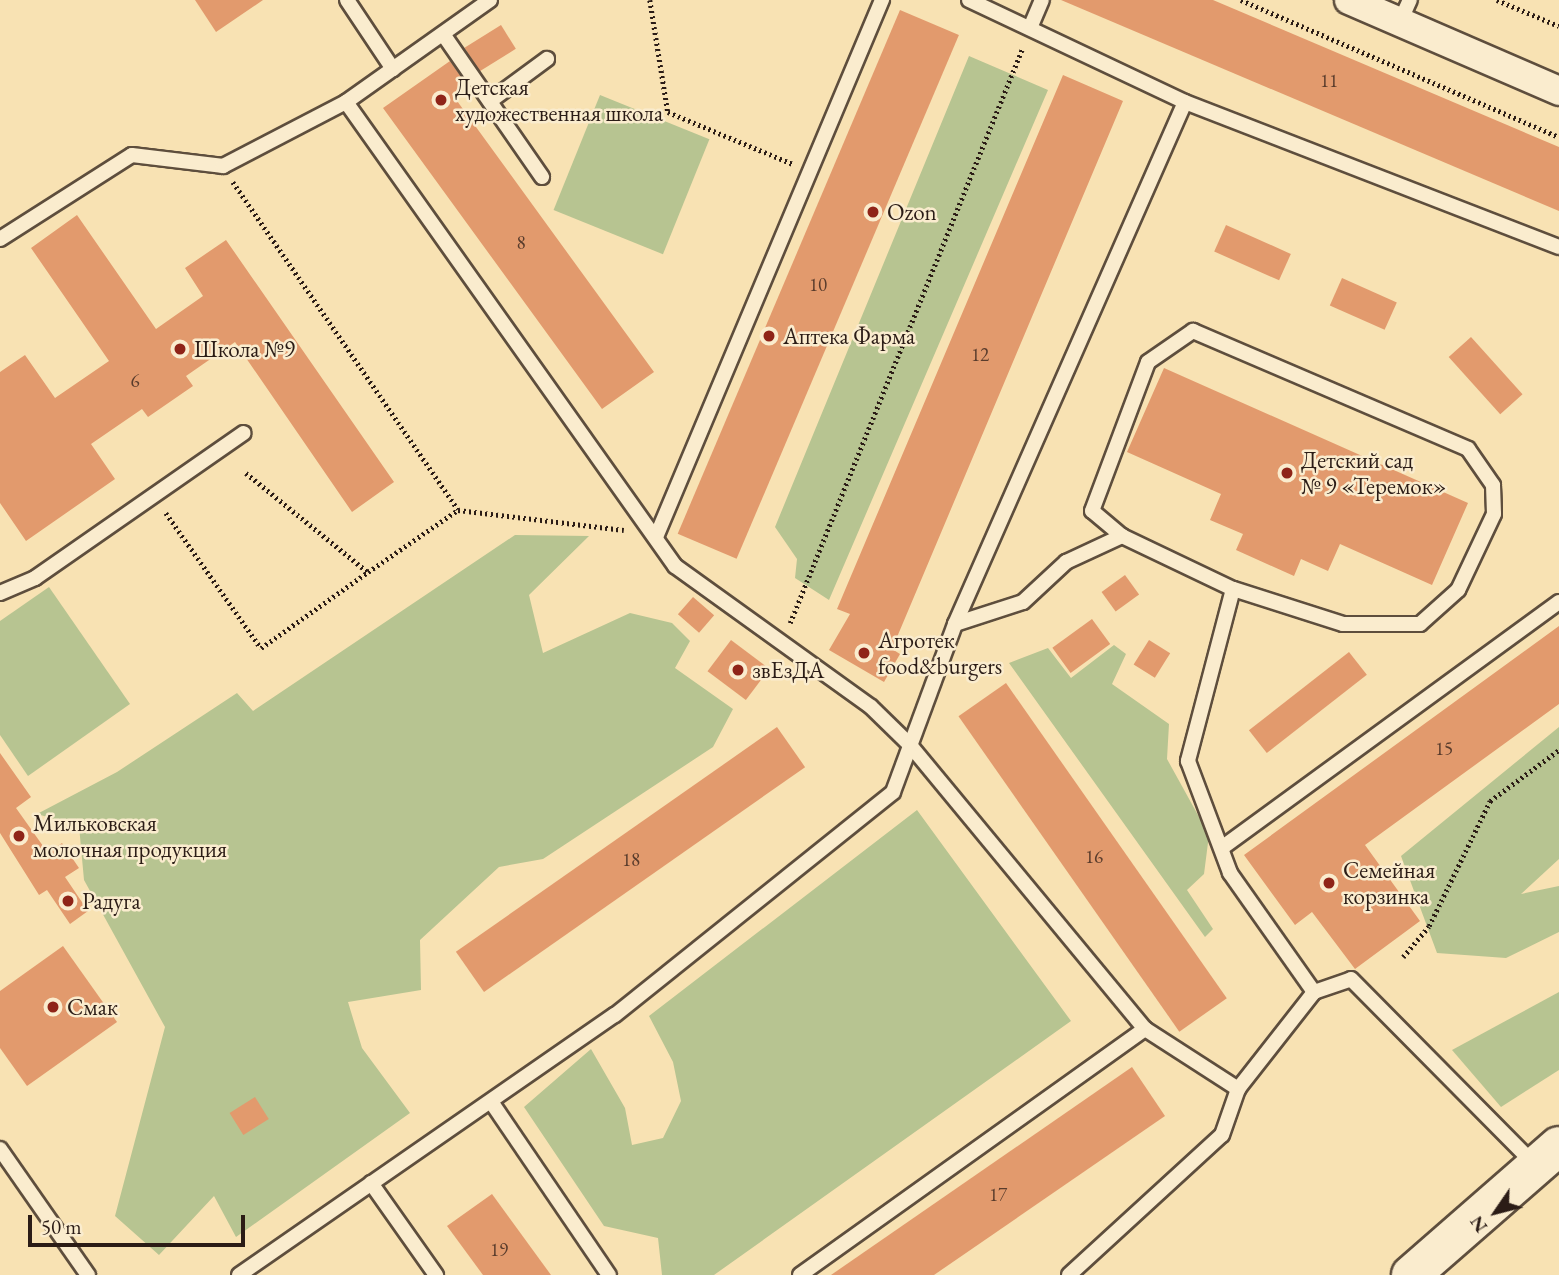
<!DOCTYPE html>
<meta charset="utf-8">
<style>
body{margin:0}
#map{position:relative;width:1559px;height:1275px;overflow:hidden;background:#f8e2b3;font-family:"EB Garamond",serif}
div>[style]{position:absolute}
.green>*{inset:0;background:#b7c491;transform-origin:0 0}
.building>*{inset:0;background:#e29a6d;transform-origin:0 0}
.path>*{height:4.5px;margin-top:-2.25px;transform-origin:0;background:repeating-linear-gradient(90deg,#2b1c16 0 2px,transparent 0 5.5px)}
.roads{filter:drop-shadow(2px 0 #5e4e3d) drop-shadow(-2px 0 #5e4e3d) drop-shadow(0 2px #5e4e3d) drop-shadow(0 -2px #5e4e3d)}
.lane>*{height:14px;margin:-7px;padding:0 7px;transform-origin:7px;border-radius:7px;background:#faecce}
.street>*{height:28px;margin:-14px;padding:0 14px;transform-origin:14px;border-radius:14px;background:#faecce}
.secondary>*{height:38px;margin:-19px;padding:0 19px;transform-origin:19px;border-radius:19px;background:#faecce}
.dots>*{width:19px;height:19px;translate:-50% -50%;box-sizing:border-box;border:4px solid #faecce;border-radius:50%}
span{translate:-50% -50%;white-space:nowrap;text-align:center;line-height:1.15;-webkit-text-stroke:5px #faecce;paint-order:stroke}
.number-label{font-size:19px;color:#593c2c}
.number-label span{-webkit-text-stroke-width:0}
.poi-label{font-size:23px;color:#2b1c16}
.left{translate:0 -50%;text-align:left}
.north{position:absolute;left:1461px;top:1177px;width:70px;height:70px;-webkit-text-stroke:5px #faecce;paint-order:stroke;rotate:235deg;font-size:19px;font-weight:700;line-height:28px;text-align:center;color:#2b1c16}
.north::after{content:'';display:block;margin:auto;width:24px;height:32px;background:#2b1c16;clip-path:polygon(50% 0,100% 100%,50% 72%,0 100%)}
.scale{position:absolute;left:28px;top:1215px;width:217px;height:32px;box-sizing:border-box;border:4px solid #2b1c16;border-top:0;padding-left:9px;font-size:21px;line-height:24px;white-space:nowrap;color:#2b1c16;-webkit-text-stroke:5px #faecce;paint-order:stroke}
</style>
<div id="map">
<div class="green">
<i style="clip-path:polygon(969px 56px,1048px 90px,829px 600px,795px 578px,797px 559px,775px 527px)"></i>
<i style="left:600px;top:95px;width:118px;height:124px;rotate:22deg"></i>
<i style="clip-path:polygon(515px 535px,589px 536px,529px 595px,543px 653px,630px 613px,672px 623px,690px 641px,675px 668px,733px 709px,713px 747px,543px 859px,499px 867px,420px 940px,421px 990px,348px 1002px,362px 1048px,410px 1113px,236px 1237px,214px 1196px,159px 1255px,115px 1216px,165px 1027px,84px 880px,79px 826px,37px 814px,117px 772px,237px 693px,253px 711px)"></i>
<i style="clip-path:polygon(49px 587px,130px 704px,28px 776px,0 735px,0 621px)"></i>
<i style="clip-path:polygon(1114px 645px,1126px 654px,1112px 684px,1169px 724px,1167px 759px,1209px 835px,1204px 874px,1187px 890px,1213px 929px,1205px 937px,1009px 663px,1048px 648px,1071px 678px)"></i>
<i style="clip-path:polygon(1559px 727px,1559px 859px,1521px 894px,1559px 886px,1559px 932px,1506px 958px,1437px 953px,1401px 856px)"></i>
<i style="clip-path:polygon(917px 810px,1071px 1021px,714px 1275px,662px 1275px,658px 1238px,604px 1226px,524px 1107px,591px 1049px,625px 1108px,632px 1145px,663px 1138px,681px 1101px,673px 1062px,649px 1016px)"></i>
<i style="clip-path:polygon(1559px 992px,1559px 1070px,1501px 1107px,1452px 1050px)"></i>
</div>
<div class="building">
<i style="clip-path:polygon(195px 0,263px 0,216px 32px)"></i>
<i style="clip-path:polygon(1061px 0,1213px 0,1559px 147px,1559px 211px)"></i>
<i style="left:900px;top:10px;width:64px;height:569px;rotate:23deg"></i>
<i style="left:501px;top:25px;width:28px;height:43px;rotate:58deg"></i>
<i style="clip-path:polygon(450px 61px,466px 84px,452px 94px,654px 372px,602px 409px,383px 108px)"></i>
<i style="clip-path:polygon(1063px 75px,1123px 101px,892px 649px,900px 654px,884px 682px,829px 650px,850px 614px,837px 609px)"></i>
<i style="clip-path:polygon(77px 215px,156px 329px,203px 296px,185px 268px,226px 240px,394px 482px,352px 512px,235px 342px,186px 376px,193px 386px,148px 417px,142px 409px,91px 444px,115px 479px,26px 541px,0 503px,0 372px,25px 355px,55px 398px,109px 361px,31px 248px)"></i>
<i style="left:1226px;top:225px;width:71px;height:29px;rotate:24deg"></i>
<i style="left:1342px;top:278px;width:60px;height:30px;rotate:24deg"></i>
<i style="left:1471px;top:337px;width:77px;height:30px;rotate:48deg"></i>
<i style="clip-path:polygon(1164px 368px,1468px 503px,1432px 585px,1340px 544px,1328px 571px,1301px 559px,1294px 576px,1236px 550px,1243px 534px,1210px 520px,1221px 494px,1127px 452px)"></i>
<i style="left:1125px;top:575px;width:24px;height:29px;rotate:54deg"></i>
<i style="left:693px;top:597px;width:28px;height:23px;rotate:41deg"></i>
<i style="left:1092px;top:619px;width:31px;height:49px;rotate:54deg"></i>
<i style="clip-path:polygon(1559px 626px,1559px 704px,1365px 845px,1420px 921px,1355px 969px,1312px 912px,1295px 925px,1244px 855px)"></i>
<i style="left:731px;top:640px;width:48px;height:39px;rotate:37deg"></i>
<i style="left:1149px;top:640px;width:25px;height:29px;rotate:32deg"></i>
<i style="left:1349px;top:652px;width:29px;height:127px;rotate:52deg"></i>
<i style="left:1006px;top:683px;width:385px;height:58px;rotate:55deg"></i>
<i style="left:777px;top:727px;width:49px;height:392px;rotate:55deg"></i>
<i style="clip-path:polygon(0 753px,31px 797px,16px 808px,48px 853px,62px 843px,79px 868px,65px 877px,88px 911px,70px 924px,47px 890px,39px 895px,0 833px)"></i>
<i style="clip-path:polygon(63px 946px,117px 1022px,27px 1086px,0 1048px,0 991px)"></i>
<i style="clip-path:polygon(1132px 1067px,1165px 1116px,934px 1275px,831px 1275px)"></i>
<i style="left:255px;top:1097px;width:26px;height:30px;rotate:58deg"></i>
<i style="clip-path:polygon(492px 1194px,551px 1275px,483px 1275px,447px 1226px)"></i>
</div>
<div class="path">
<i style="left:650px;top:0;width:113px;rotate:80.9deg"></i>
<i style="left:668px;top:112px;width:135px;rotate:22.6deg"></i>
<i style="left:1241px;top:0;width:346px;rotate:23.3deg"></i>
<i style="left:1497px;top:0;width:67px;rotate:22.8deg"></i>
<i style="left:233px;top:182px;width:397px;rotate:55.5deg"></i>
<i style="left:246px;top:473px;width:157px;rotate:39.1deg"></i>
<i style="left:368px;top:572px;width:109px;rotate:-34.6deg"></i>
<i style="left:458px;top:510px;width:167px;rotate:6.9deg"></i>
<i style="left:166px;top:513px;width:165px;rotate:54.9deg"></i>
<i style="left:261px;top:648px;width:131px;rotate:-35.4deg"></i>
<i style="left:790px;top:623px;width:621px;rotate:-67.98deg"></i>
<i style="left:1403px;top:957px;width:40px;rotate:-50deg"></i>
<i style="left:1429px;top:926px;width:139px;rotate:-64deg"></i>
<i style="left:1490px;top:801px;width:86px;rotate:-36.5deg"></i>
</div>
<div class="roads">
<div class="lane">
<i style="left:347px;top:0;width:83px;rotate:56.3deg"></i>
<i style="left:490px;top:0;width:176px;rotate:144.7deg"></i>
<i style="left:346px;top:102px;width:569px;rotate:54.66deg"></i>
<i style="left:675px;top:566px;width:241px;rotate:35.7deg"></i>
<i style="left:871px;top:707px;width:54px;rotate:44.3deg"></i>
<i style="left:910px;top:745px;width:369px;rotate:50.4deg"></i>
<i style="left:1145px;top:1029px;width:111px;rotate:32.8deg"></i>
<i style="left:1400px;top:22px;width:24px;rotate:-66deg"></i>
<i style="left:1030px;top:28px;width:30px;rotate:-67deg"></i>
<i style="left:443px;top:34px;width:174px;rotate:55.3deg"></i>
<i style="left:490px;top:101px;width:71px;rotate:-36.4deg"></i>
<i style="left:1185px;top:102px;width:401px;rotate:21.2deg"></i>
<i style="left:0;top:239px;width:156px;rotate:-32.5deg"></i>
<i style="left:132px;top:155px;width:92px;rotate:6.9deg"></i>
<i style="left:223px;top:166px;width:139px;rotate:-27.5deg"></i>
<i style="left:1122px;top:536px;width:39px;rotate:-140deg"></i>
<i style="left:1092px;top:511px;width:159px;rotate:-69.4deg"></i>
<i style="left:1148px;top:362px;width:55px;rotate:-34.6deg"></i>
<i style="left:1193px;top:331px;width:299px;rotate:23.2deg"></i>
<i style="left:1468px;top:449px;width:44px;rotate:55.2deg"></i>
<i style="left:1493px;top:485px;width:29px;rotate:88deg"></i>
<i style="left:1494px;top:514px;width:84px;rotate:115.3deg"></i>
<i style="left:1458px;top:590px;width:51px;rotate:138.2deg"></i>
<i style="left:1420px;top:624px;width:77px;rotate:180deg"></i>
<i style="left:1343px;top:624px;width:115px;rotate:-162.3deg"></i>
<i style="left:656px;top:537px;width:583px;rotate:-67.18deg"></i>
<i style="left:0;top:593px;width:38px;rotate:-23deg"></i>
<i style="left:35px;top:578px;width:254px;rotate:-34.8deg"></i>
<i style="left:955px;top:624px;width:71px;rotate:-17.9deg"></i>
<i style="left:1023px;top:602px;width:59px;rotate:-42.9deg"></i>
<i style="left:1066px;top:562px;width:62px;rotate:-24.9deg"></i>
<i style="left:1122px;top:536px;width:123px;rotate:25.5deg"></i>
<i style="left:1233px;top:589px;width:178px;rotate:104.7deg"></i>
<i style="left:1188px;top:761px;width:120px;rotate:69.4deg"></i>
<i style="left:1230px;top:873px;width:146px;rotate:54.8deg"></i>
<i style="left:1223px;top:847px;width:416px;rotate:-36.1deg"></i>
<i style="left:492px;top:1103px;width:208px;rotate:55.8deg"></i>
<i style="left:0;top:1149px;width:154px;rotate:55.1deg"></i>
<i style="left:371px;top:1183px;width:113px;rotate:54.8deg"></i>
<i style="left:239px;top:1275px;width:457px;rotate:-34.7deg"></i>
<i style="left:615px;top:1015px;width:356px;rotate:-38.7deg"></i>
<i style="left:893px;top:792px;width:179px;rotate:-69.7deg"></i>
<i style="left:955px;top:624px;width:570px;rotate:-66.22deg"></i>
<i style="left:1185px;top:102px;width:239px;rotate:-154.7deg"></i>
<i style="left:800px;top:1275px;width:424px;rotate:-35.5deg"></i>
<i style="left:1069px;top:1275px;width:207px;rotate:-42.5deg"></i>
<i style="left:1222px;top:1135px;width:49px;rotate:-70.8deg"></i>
<i style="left:1238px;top:1089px;width:123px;rotate:-51.9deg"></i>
<i style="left:1314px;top:992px;width:39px;rotate:-19deg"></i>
<i style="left:1351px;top:979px;width:263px;rotate:45.3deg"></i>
</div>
<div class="street">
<i style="left:1349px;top:0;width:229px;rotate:23.4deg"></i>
</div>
<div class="secondary">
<i style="left:1411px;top:1275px;width:196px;rotate:-41.1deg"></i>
</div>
</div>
<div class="dots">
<i style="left:441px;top:100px;background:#8f2418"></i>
<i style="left:873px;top:212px;background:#8f2418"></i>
<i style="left:769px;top:336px;background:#8f2418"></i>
<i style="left:180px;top:349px;background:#8f2418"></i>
<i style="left:1287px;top:473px;background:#8f2418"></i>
<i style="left:864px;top:653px;background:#8f2418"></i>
<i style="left:738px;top:670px;background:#8f2418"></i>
<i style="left:19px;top:836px;background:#8f2418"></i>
<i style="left:1329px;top:883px;background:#8f2418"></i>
<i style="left:68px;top:901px;background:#8f2418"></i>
<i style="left:53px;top:1007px;background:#8f2418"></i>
</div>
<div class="number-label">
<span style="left:1329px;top:81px">11</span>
<span style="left:521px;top:243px">8</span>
<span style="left:818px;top:285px">10</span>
<span style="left:980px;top:355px">12</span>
<span style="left:135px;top:381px">6</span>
<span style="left:1444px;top:749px">15</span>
<span style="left:1094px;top:857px">16</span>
<span style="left:631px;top:860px">18</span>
<span style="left:998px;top:1195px">17</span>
<span style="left:499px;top:1250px">19</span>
</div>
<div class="poi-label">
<span class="left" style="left:455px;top:100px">Детская<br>художественная школа</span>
<span class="left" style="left:887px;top:212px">Ozon</span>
<span class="left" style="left:783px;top:336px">Аптека Фарма</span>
<span class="left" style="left:194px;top:349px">Школа №9</span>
<span class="left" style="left:1301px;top:473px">Детский сад<br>№ 9 «Теремок»</span>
<span class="left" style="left:878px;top:653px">Агротек<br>food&amp;burgers</span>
<span class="left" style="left:752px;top:670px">звЕзДА</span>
<span class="left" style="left:33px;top:836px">Мильковская<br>молочная продукция</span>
<span class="left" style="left:1343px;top:883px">Семейная<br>корзинка</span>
<span class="left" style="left:82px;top:901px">Радуга</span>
<span class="left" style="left:67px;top:1007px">Смак</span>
</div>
<div class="north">N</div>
<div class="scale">50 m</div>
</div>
